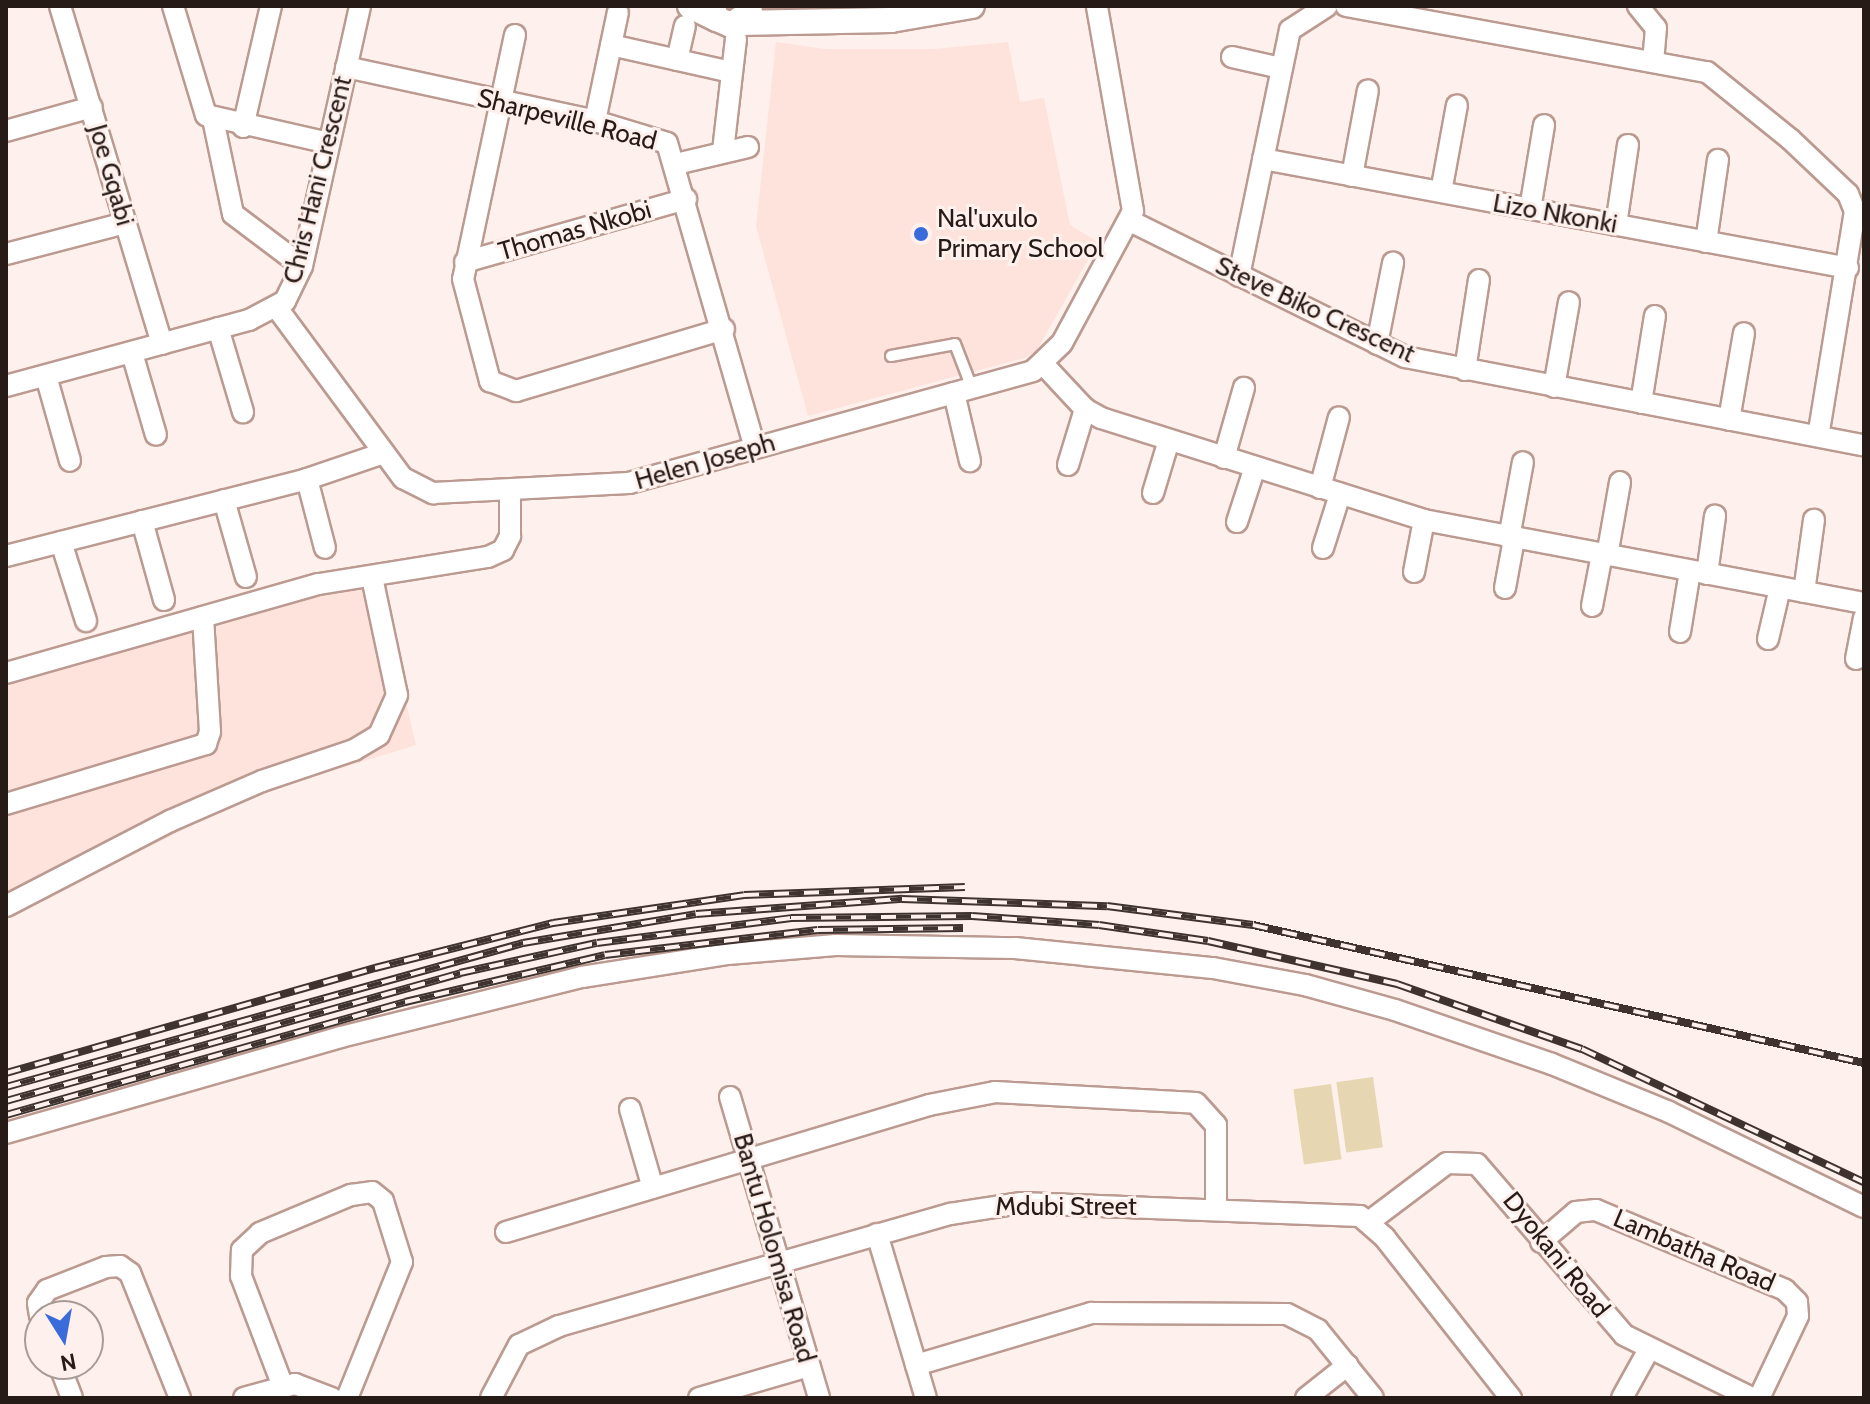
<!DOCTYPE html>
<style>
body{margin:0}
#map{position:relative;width:1870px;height:1404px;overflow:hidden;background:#fef0ec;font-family:Cabin,sans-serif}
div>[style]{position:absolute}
.built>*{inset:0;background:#fde3dc}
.green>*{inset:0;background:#e6d6b1;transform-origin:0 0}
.roads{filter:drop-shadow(2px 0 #bb9a91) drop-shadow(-2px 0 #bb9a91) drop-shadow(0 2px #bb9a91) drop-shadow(0 -2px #bb9a91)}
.service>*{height:10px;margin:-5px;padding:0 5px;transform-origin:5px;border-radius:5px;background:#fff}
.minor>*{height:20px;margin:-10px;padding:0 10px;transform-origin:10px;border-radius:10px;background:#fff}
.tertiary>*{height:24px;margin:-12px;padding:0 12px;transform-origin:12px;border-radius:12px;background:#fff}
.rail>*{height:8px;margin-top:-4px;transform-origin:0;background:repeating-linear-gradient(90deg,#fef0ec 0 15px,#3f3330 0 30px);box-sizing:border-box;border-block:2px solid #3f3330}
.dots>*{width:22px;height:22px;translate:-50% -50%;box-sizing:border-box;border:4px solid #fef0ec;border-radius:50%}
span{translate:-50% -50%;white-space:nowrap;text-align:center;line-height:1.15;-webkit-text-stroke:6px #fef0ec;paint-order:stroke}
.street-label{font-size:26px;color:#271b18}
.poi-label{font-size:26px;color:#271b18}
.left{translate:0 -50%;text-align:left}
.frame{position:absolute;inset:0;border:8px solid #271b18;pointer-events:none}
.north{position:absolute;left:24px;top:1300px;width:80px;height:80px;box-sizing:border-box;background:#fef0ec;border:2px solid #a89b97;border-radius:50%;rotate:169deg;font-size:22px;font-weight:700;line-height:32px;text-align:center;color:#271b18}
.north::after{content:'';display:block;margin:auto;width:28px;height:36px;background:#3a6bdb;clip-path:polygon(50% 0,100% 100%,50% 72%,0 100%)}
</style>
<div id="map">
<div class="built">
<i style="clip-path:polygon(776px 42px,825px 49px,934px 49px,1008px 42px,1020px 102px,1044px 98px,1070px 225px,1098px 242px,1037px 350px,1025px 358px,808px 416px,756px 226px)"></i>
<i style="clip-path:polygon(373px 564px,416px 745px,248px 797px,6px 919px,6px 669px)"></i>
</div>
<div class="green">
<i style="left:1373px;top:1077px;width:71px;height:37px;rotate:82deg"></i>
<i style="left:1331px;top:1084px;width:76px;height:38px;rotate:82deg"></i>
</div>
<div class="roads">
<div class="service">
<i style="left:891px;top:356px;width:65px;rotate:-10.6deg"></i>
<i style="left:955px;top:344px;width:47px;rotate:68.9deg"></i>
</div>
<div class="minor">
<i style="left:60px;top:6px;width:353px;rotate:73.2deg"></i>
<i style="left:173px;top:6px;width:114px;rotate:73.2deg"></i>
<i style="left:206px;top:115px;width:126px;rotate:12.8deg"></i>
<i style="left:1346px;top:6px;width:367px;rotate:10.4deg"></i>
<i style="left:1707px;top:72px;width:107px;rotate:38.9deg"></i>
<i style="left:1790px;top:139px;width:80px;rotate:43.5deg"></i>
<i style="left:1848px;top:194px;width:18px;rotate:68deg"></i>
<i style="left:1855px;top:211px;width:228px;rotate:99.3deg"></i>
<i style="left:1638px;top:6px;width:28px;rotate:51deg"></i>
<i style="left:1656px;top:28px;width:34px;rotate:95deg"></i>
<i style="left:515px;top:35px;width:249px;rotate:102deg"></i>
<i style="left:463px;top:279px;width:106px;rotate:75.2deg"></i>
<i style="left:490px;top:381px;width:28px;rotate:21deg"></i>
<i style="left:516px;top:391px;width:217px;rotate:-16.6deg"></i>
<i style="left:611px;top:45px;width:123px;rotate:12.7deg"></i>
<i style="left:1232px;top:57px;width:50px;rotate:12.7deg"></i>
<i style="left:677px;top:60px;width:35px;rotate:-77deg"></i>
<i style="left:346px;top:67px;width:255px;rotate:12.2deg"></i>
<i style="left:595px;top:121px;width:75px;rotate:17deg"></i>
<i style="left:667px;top:143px;width:316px;rotate:73.9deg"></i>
<i style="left:213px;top:119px;width:97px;rotate:78.1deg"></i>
<i style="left:233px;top:214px;width:86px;rotate:37deg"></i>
<i style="left:595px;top:121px;width:111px;rotate:-78.1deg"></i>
<i style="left:243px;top:127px;width:124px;rotate:-77deg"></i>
<i style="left:6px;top:131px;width:89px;rotate:-15.6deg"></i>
<i style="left:723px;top:151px;width:113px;rotate:-83.4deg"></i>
<i style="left:1263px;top:159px;width:595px;rotate:10.55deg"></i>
<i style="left:676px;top:164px;width:74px;rotate:-13.3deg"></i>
<i style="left:1352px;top:176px;width:87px;rotate:-79.5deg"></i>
<i style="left:1441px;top:192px;width:88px;rotate:-79.6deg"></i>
<i style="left:1530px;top:209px;width:85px;rotate:-80.5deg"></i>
<i style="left:1130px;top:221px;width:307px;rotate:26.3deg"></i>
<i style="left:1405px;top:357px;width:467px;rotate:10.9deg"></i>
<i style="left:1616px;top:225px;width:81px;rotate:-81.5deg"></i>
<i style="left:1706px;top:242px;width:83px;rotate:-81.7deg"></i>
<i style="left:6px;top:254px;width:123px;rotate:-14.6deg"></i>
<i style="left:465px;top:262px;width:230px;rotate:-15.9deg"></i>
<i style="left:1239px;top:276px;width:251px;rotate:-78.3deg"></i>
<i style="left:1290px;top:30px;width:44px;rotate:-33deg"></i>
<i style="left:277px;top:308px;width:212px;rotate:53.5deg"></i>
<i style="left:403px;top:478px;width:34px;rotate:27deg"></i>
<i style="left:433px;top:493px;width:196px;rotate:-2.9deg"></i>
<i style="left:629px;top:483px;width:419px;rotate:-15.5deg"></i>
<i style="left:1033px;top:371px;width:40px;rotate:-44deg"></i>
<i style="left:1062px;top:343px;width:150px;rotate:-61.7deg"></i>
<i style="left:1133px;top:211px;width:208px;rotate:-100deg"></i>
<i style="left:218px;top:328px;width:88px;rotate:73.4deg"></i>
<i style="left:1377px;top:344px;width:83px;rotate:-78.8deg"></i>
<i style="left:132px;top:353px;width:85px;rotate:73.7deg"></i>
<i style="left:1044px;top:365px;width:60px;rotate:47deg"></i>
<i style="left:1085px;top:409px;width:18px;rotate:29deg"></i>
<i style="left:1101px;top:418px;width:339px;rotate:17.5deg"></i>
<i style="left:1424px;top:520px;width:448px;rotate:10.7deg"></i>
<i style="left:1465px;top:370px;width:91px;rotate:-81.2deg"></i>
<i style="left:46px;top:376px;width:88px;rotate:74.2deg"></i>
<i style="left:6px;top:386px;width:252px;rotate:-15.2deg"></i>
<i style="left:249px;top:320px;width:41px;rotate:-27.8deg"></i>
<i style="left:285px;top:301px;width:39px;rotate:-64deg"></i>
<i style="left:302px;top:266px;width:266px;rotate:-77.4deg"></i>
<i style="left:1554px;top:387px;width:86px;rotate:-80deg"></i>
<i style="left:954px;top:393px;width:70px;rotate:76.8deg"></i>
<i style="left:1641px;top:403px;width:88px;rotate:-80.9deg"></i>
<i style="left:1729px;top:420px;width:88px;rotate:-80.2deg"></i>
<i style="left:1224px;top:458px;width:73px;rotate:-74.1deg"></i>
<i style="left:1068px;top:465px;width:59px;rotate:-73.1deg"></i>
<i style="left:307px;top:479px;width:71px;rotate:75.4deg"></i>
<i style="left:1320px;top:488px;width:73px;rotate:-75deg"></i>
<i style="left:1153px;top:493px;width:55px;rotate:-73.2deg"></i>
<i style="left:224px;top:500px;width:80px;rotate:74.1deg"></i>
<i style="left:142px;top:521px;width:82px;rotate:74.4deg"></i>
<i style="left:1237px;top:522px;width:58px;rotate:-71.9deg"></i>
<i style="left:1509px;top:538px;width:77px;rotate:-79.6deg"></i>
<i style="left:61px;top:542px;width:83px;rotate:72.4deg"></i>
<i style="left:1323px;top:548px;width:57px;rotate:-72.5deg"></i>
<i style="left:6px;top:556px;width:311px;rotate:-14.3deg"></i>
<i style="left:307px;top:479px;width:81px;rotate:-18.7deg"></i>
<i style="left:1607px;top:556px;width:75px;rotate:-80deg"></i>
<i style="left:1414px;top:572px;width:53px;rotate:-79.1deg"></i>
<i style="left:1707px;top:574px;width:59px;rotate:-82.1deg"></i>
<i style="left:1505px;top:588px;width:50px;rotate:-79.6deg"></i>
<i style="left:1804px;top:592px;width:73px;rotate:-82.1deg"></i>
<i style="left:1592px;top:606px;width:53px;rotate:-79.1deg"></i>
<i style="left:1680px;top:632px;width:62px;rotate:-80.7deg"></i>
<i style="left:1768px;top:639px;width:52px;rotate:-76.8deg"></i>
<i style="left:1856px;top:659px;width:42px;rotate:-79deg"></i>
<i style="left:6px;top:673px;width:325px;rotate:-15.9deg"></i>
<i style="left:319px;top:584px;width:171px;rotate:-9.1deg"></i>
<i style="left:488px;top:557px;width:17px;rotate:-25deg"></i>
<i style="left:503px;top:550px;width:16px;rotate:-63deg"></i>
<i style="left:510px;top:536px;width:44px;rotate:-90deg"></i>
<i style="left:6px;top:804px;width:209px;rotate:-16.7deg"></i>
<i style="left:206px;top:744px;width:13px;rotate:-72deg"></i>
<i style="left:210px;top:732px;width:115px;rotate:-93.5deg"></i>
<i style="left:6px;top:906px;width:185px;rotate:-27.4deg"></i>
<i style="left:170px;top:821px;width:100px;rotate:-23.5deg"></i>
<i style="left:262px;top:781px;width:97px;rotate:-18.6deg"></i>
<i style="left:354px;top:750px;width:29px;rotate:-31deg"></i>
<i style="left:379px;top:735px;width:44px;rotate:-65.8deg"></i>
<i style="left:397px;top:695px;width:121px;rotate:-102deg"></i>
<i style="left:730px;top:1097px;width:314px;rotate:73.5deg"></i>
<i style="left:630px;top:1109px;width:82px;rotate:73.8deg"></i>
<i style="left:6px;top:1133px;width:348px;rotate:-16deg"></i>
<i style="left:341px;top:1037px;width:248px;rotate:-14deg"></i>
<i style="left:582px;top:977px;width:148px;rotate:-9deg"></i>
<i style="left:728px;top:954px;width:108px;rotate:-4.8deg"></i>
<i style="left:836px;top:945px;width:179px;rotate:1deg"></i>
<i style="left:1015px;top:948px;width:199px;rotate:5.8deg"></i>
<i style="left:1213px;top:968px;width:94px;rotate:10.5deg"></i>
<i style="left:1305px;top:985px;width:93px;rotate:15.5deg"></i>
<i style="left:1395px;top:1010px;width:166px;rotate:19deg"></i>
<i style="left:1552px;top:1064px;width:126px;rotate:22.3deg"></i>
<i style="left:1669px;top:1112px;width:217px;rotate:26deg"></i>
<i style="left:1370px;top:1221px;width:96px;rotate:-37deg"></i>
<i style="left:1447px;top:1163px;width:30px;rotate:2deg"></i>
<i style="left:1477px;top:1164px;width:225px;rotate:49.3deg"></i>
<i style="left:1624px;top:1335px;width:143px;rotate:26.2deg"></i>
<i style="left:506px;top:1232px;width:442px;rotate:-16.7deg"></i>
<i style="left:929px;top:1105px;width:67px;rotate:-11.1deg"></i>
<i style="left:995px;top:1092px;width:201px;rotate:3.1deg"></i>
<i style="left:1196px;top:1103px;width:30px;rotate:48deg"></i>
<i style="left:1216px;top:1125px;width:83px;rotate:90deg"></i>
<i style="left:877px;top:1234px;width:171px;rotate:73.4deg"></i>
<i style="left:1541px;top:1242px;width:46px;rotate:-40.6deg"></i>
<i style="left:1576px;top:1212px;width:20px;rotate:-6deg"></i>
<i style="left:1596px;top:1210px;width:205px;rotate:22.9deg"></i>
<i style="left:1785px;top:1290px;width:17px;rotate:45deg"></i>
<i style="left:1797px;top:1302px;width:14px;rotate:86deg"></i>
<i style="left:1798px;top:1316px;width:91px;rotate:115.4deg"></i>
<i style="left:40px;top:1316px;width:13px;rotate:-99deg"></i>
<i style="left:38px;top:1303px;width:16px;rotate:-55deg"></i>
<i style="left:47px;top:1290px;width:63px;rotate:-21.3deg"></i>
<i style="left:106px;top:1267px;width:14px;rotate:-4deg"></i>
<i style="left:120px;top:1266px;width:12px;rotate:35deg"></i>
<i style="left:130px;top:1273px;width:135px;rotate:68.2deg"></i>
<i style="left:59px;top:1364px;width:36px;rotate:69deg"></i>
<i style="left:916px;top:1365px;width:183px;rotate:-16.5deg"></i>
<i style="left:1091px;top:1313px;width:196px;rotate:0.3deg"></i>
<i style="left:1287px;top:1314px;width:35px;rotate:27deg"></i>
<i style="left:1318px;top:1330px;width:87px;rotate:51deg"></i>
<i style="left:282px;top:1384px;width:116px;rotate:-110.8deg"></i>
<i style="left:241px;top:1276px;width:26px;rotate:-88deg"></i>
<i style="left:242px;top:1250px;width:25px;rotate:-43deg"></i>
<i style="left:260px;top:1233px;width:99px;rotate:-22.7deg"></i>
<i style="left:351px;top:1195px;width:21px;rotate:-8deg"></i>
<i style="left:372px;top:1192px;width:14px;rotate:39deg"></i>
<i style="left:383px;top:1201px;width:64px;rotate:72.7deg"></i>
<i style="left:402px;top:1262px;width:147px;rotate:112deg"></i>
<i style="left:244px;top:1398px;width:53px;rotate:-15.4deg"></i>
<i style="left:295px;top:1384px;width:40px;rotate:21deg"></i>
<i style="left:491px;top:1398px;width:60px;rotate:-62.2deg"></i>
<i style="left:519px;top:1345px;width:44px;rotate:-25.4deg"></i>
<i style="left:559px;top:1326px;width:407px;rotate:-16deg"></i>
<i style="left:950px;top:1214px;width:72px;rotate:-8.8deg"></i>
<i style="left:1021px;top:1203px;width:339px;rotate:2.2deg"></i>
<i style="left:1360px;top:1216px;width:33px;rotate:41deg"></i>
<i style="left:1385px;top:1238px;width:204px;rotate:51.8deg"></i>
<i style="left:699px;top:1398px;width:115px;rotate:-16.2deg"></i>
<i style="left:1306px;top:1398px;width:53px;rotate:-38.2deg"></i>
<i style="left:1622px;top:1398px;width:54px;rotate:-61deg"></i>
</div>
<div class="tertiary">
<i style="left:690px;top:6px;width:30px;rotate:26deg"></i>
<i style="left:712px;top:6px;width:14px;rotate:69deg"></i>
<i style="left:717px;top:19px;width:15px;rotate:23deg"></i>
<i style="left:731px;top:25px;width:23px;rotate:-34deg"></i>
<i style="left:739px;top:23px;width:152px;rotate:-1.1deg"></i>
<i style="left:891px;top:20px;width:82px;rotate:-9.8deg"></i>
</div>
</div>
<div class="rail">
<i style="left:6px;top:1073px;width:384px;rotate:-15.9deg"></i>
<i style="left:375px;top:968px;width:184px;rotate:-14.2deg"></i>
<i style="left:553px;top:923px;width:193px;rotate:-8.3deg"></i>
<i style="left:744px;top:895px;width:221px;rotate:-2.1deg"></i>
<i style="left:6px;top:1087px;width:537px;rotate:-15.56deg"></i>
<i style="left:523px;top:943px;width:175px;rotate:-9.5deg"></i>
<i style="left:696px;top:914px;width:207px;rotate:-4.2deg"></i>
<i style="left:902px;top:899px;width:205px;rotate:2deg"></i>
<i style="left:1107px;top:906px;width:147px;rotate:7.4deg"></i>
<i style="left:1253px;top:925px;width:626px;rotate:12.73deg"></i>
<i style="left:6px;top:1101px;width:472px;rotate:-15.7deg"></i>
<i style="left:460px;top:973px;width:140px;rotate:-12.4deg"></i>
<i style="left:597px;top:943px;width:196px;rotate:-7.3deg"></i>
<i style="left:791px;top:918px;width:181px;rotate:-0.6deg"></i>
<i style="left:972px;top:916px;width:127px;rotate:4.1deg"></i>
<i style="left:1099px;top:925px;width:110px;rotate:8.4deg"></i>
<i style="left:1208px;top:941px;width:194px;rotate:12.8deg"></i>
<i style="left:1397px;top:984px;width:196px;rotate:19.4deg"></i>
<i style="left:1582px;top:1049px;width:312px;rotate:25.3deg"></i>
<i style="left:6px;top:1115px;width:415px;rotate:-15.8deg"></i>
<i style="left:405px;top:1002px;width:205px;rotate:-13.2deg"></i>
<i style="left:605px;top:955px;width:214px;rotate:-6.7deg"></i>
<i style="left:818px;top:930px;width:145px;rotate:-0.8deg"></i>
</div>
<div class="dots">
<i style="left:921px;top:234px;background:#3a6bdb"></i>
</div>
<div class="street-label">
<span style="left:567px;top:120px;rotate:14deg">Sharpeville Road</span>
<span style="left:111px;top:175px;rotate:74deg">Joe Gqabi</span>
<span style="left:318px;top:180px;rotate:-76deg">Chris Hani Crescent</span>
<span style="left:1555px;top:214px;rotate:10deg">Lizo Nkonki</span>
<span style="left:575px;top:231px;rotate:-16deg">Thomas Nkobi</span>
<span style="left:1315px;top:310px;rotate:25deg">Steve Biko Crescent</span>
<span style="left:705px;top:462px;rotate:-16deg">Helen Joseph</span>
<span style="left:1066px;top:1207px">Mdubi Street</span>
<span style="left:774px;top:1248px;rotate:74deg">Bantu Holomisa Road</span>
<span style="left:1694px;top:1251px;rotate:23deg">Lambatha Road</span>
<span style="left:1556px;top:1255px;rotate:51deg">Dyokani Road</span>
</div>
<div class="poi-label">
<span class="left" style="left:937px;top:234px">Nal'uxulo<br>Primary School</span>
</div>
<div class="frame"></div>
<div class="north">N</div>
</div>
